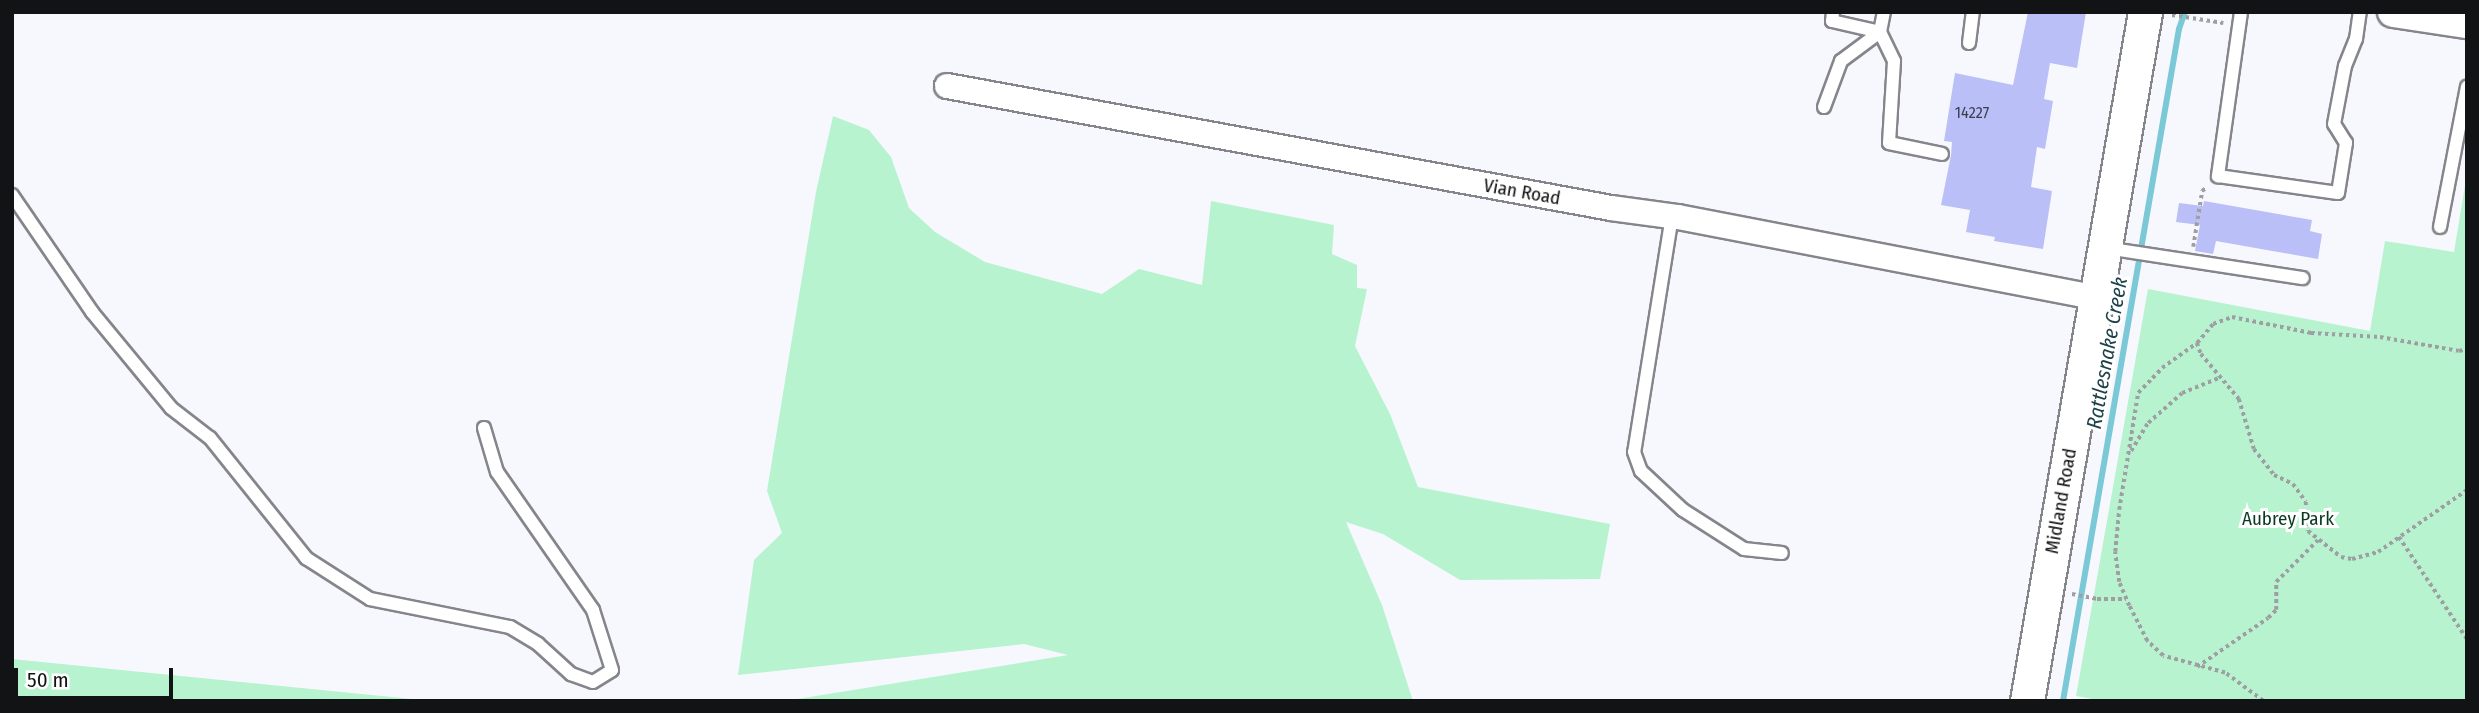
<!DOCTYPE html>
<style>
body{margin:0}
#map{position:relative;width:2479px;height:713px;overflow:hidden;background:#f7f8fe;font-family:"Fira Sans Condensed",sans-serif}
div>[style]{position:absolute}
.green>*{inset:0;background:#b8f3d0}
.stream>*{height:6px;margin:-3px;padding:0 3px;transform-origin:3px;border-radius:3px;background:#7bc8d7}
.building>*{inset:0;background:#babff7}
.path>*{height:3.5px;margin-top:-1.75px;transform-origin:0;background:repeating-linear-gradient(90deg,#9e9fa3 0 3.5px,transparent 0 7px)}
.roads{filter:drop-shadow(2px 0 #85858b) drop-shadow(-2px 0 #85858b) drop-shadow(0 2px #85858b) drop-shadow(0 -2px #85858b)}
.service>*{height:12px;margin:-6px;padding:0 6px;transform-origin:6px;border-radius:6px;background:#fff}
.minor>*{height:24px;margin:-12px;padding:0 12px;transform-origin:12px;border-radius:12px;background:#fff}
.tertiary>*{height:30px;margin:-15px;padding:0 15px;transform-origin:15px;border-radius:15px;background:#fff}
.secondary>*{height:33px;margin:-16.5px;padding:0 16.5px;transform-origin:16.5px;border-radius:16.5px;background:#fff}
span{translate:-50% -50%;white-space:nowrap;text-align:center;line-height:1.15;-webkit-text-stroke:6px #fff;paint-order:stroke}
.number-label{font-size:16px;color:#3c3e4d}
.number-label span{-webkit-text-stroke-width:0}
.street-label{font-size:19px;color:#121314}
.park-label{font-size:19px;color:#083923}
.water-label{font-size:21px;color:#1e434a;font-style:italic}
.frame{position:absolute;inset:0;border:14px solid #121314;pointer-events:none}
.scale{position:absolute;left:14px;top:668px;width:159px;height:32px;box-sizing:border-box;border:4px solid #121314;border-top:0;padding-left:9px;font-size:21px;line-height:24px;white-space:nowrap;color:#121314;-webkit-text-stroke:5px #fff;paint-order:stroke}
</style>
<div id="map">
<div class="green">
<i style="clip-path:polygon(833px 116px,869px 130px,891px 157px,909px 208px,935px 232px,985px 262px,1102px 294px,1139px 269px,1202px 285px,1211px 201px,1334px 225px,1332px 254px,1357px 265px,1357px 288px,1367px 289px,1355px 346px,1390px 414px,1418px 487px,1610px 524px,1600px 579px,1460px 580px,1383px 534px,1346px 522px,1382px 605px,1413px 701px,785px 701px,1068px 655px,1024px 644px,738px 675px,754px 560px,782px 533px,767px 491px,816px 192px)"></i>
<i style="clip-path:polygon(2467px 173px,2467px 701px,2103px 701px,2076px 696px,2148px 289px,2370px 331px,2385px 241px,2454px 252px)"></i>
<i style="clip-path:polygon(12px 659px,432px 701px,12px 701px)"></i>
</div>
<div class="stream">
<i style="left:2063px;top:701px;width:682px;rotate:-80.21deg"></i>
<i style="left:2179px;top:29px;width:18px;rotate:-71deg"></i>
</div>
<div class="building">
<i style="clip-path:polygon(2028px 12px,2086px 12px,2077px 68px,2050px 63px,2044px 99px,2053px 101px,2045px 149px,2037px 147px,2031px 187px,2052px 191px,2043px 249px,1994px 241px,1995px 237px,1966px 232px,1970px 210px,1941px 205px,1951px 155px,1952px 142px,1944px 141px,1955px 73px,2013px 85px)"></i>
<i style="clip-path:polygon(2204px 201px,2312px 220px,2310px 231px,2322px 234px,2318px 259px,2216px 241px,2213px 254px,2195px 251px,2200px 225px,2176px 222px,2179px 203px,2203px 206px)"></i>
</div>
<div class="path">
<i style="left:2172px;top:15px;width:52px;rotate:8.9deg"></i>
<i style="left:2193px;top:247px;width:57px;rotate:-80.9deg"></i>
<i style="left:2202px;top:191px;width:6px;rotate:-39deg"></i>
<i style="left:2197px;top:343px;width:12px;rotate:70deg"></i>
<i style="left:2201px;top:354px;width:59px;rotate:49.8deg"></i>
<i style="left:2239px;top:399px;width:52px;rotate:73.3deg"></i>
<i style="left:2254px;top:449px;width:33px;rotate:52deg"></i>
<i style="left:2274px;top:475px;width:21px;rotate:25deg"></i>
<i style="left:2293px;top:484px;width:22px;rotate:54deg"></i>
<i style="left:2306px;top:502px;width:29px;rotate:86deg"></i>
<i style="left:2308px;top:531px;width:42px;rotate:38.2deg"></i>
<i style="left:2341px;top:557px;width:11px;rotate:10deg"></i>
<i style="left:2352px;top:559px;width:27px;rotate:-15deg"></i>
<i style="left:2378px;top:552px;width:108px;rotate:-34.9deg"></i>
<i style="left:2131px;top:451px;width:33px;rotate:-59deg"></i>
<i style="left:2148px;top:423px;width:45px;rotate:-41.4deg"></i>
<i style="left:2182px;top:393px;width:42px;rotate:-22.3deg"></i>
<i style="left:2399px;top:537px;width:123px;rotate:56.3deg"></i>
<i style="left:2072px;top:594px;width:25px;rotate:11deg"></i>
<i style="left:2097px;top:599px;width:29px"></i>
<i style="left:2197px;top:667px;width:86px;rotate:-34.6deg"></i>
<i style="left:2268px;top:618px;width:11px;rotate:-45deg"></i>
<i style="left:2276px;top:610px;width:28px;rotate:-90deg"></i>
<i style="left:2276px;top:582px;width:59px;rotate:-45deg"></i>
<i style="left:2263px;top:701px;width:47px;rotate:-143.6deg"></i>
<i style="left:2225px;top:673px;width:64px;rotate:-164.7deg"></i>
<i style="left:2163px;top:656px;width:22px;rotate:-137deg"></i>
<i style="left:2147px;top:641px;width:39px;rotate:-117deg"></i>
<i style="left:2129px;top:606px;width:26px;rotate:-113deg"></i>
<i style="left:2119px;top:582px;width:30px;rotate:-98deg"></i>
<i style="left:2115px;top:552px;width:42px;rotate:-84.6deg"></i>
<i style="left:2119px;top:510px;width:119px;rotate:-80.8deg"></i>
<i style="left:2138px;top:393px;width:35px;rotate:-46deg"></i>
<i style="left:2162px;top:368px;width:43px;rotate:-35.5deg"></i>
<i style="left:2197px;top:343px;width:25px;rotate:-50deg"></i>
<i style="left:2213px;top:324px;width:20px;rotate:-20deg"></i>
<i style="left:2232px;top:317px;width:81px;rotate:11.4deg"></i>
<i style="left:2311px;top:333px;width:69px;rotate:3.3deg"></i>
<i style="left:2380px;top:337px;width:80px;rotate:10deg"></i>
<i style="left:2459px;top:351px;width:8px;rotate:-14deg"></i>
</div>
<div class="roads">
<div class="service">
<i style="left:1833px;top:12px;width:9px;rotate:96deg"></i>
<i style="left:1832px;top:21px;width:49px;rotate:12.9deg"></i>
<i style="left:1880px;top:32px;width:20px;rotate:-79deg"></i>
<i style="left:2241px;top:12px;width:166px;rotate:98deg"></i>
<i style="left:2218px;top:176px;width:121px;rotate:8.1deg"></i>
<i style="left:2338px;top:193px;width:51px;rotate:-80.9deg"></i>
<i style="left:2346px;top:143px;width:22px;rotate:-122deg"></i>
<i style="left:2334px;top:124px;width:59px;rotate:-79.3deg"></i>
<i style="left:2345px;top:66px;width:29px;rotate:-68deg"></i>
<i style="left:2356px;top:39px;width:27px;rotate:-82deg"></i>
<i style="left:1969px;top:43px;width:31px;rotate:-83deg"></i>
<i style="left:1824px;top:107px;width:49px;rotate:-69.7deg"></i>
<i style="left:1841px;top:61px;width:49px;rotate:-36.6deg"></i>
<i style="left:1880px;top:32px;width:32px;rotate:64deg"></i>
<i style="left:1894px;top:61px;width:82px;rotate:93.5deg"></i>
<i style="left:1889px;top:143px;width:54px;rotate:11.7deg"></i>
<i style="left:12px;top:195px;width:142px;rotate:55.6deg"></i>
<i style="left:92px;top:312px;width:124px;rotate:50.5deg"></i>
<i style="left:171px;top:408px;width:49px;rotate:37.6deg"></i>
<i style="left:210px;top:438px;width:154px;rotate:51.3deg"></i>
<i style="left:306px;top:558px;width:76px;rotate:32.6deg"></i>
<i style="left:370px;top:599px;width:143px;rotate:11.3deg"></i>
<i style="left:510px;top:627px;width:33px;rotate:31deg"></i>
<i style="left:538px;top:644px;width:45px;rotate:42.3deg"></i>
<i style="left:571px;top:674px;width:23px;rotate:20deg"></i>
<i style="left:593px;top:682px;width:22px;rotate:-32deg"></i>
<i style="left:612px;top:670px;width:63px;rotate:-107.6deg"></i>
<i style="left:593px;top:610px;width:168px;rotate:-124.8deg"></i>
<i style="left:497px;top:472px;width:46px;rotate:-106.5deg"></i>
<i style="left:1672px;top:216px;width:239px;rotate:99.1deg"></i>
<i style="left:1634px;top:452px;width:20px;rotate:70deg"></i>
<i style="left:1641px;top:471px;width:57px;rotate:42.9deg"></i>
<i style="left:1683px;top:510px;width:72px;rotate:32.6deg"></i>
<i style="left:1744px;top:549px;width:38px;rotate:6deg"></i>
<i style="left:2440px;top:227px;width:143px;rotate:-79.1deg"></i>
<i style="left:2106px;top:248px;width:199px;rotate:8.7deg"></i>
</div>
<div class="minor">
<i style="left:947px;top:86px;width:675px;rotate:10.41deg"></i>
<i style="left:1611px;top:208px;width:68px;rotate:7.7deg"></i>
<i style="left:1678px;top:217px;width:427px;rotate:10.9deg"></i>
</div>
<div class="tertiary">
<i style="left:2393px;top:12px;width:75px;rotate:8.5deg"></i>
</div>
<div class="secondary">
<i style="left:2027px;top:701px;width:699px;rotate:-80.28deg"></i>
</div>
</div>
<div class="number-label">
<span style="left:1972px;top:113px">14227</span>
</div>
<div class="street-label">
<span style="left:1522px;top:192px;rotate:10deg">Vian Road</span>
<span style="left:2061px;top:501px;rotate:-80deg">Midland Road</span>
</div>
<div class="park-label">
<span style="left:2288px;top:519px">Aubrey Park</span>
</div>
<div class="water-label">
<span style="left:2107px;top:353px;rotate:-80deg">Rattlesnake Creek</span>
</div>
<div class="frame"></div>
<div class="scale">50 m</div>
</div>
